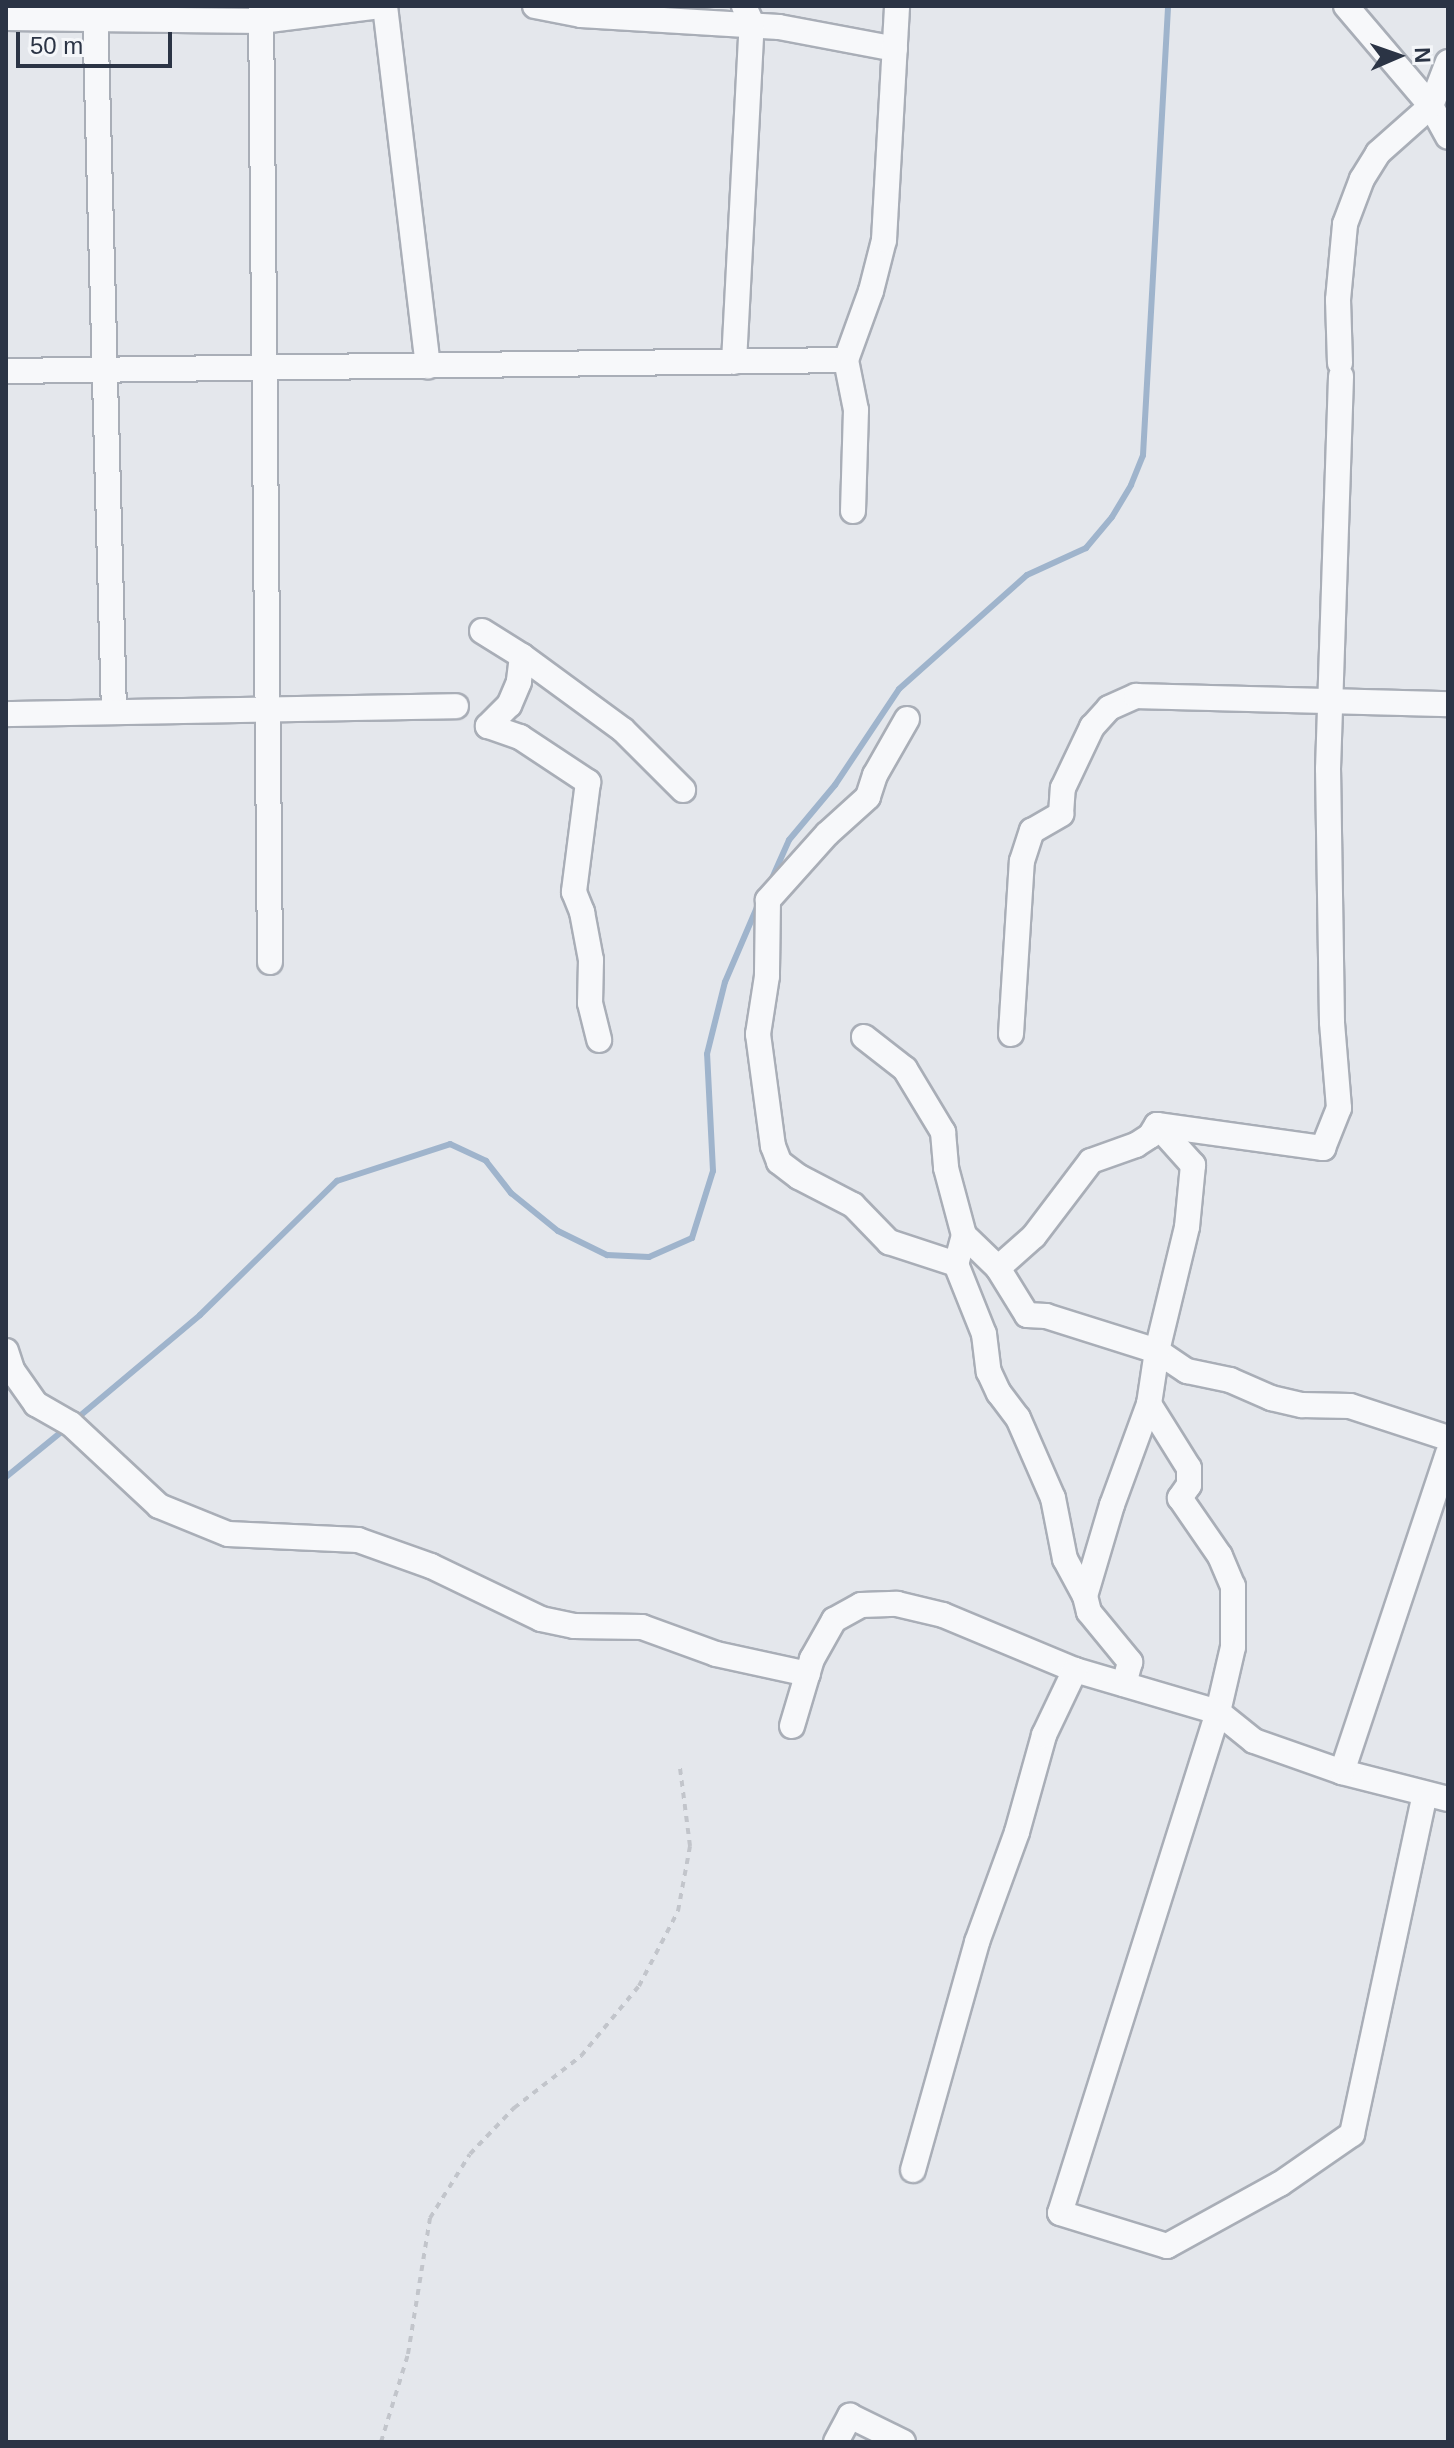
<!DOCTYPE html>
<style>
body{margin:0}
#map{position:relative;width:1454px;height:2448px;overflow:hidden;background:#e4e7ec;font-family:Arial,sans-serif}
div>[style]{position:absolute}
.stream>*{height:6px;margin:-3px;padding:0 3px;transform-origin:3px;border-radius:3px;background:#9fb4cc}
.path>*{height:4px;margin-top:-2px;transform-origin:0;background:repeating-linear-gradient(90deg,#c2c5cb 0 6px,transparent 0 12px)}
.roads{filter:drop-shadow(2px 0 #a9aeb7) drop-shadow(-2px 0 #a9aeb7) drop-shadow(0 2px #a9aeb7) drop-shadow(0 -2px #a9aeb7)}
.minor>*{height:24px;margin:-12px;padding:0 12px;transform-origin:12px;border-radius:12px;background:#f7f8fa}
span{translate:-50% -50%;white-space:nowrap;text-align:center;line-height:1.15;-webkit-text-stroke:6px #f4f6f9;paint-order:stroke}
.frame{position:absolute;inset:0;border:8px solid #2b3445;pointer-events:none}
.north{position:absolute;left:1358px;top:16px;width:80px;height:80px;-webkit-text-stroke:6px #f4f6f9;paint-order:stroke;rotate:88deg;font-size:22px;font-weight:700;line-height:32px;text-align:center;color:#2b3445}
.north::after{content:'';display:block;margin:auto;width:28px;height:36px;background:#2b3445;clip-path:polygon(50% 0,100% 100%,50% 72%,0 100%)}
.scale{position:absolute;left:16px;top:32px;width:156px;height:36px;box-sizing:border-box;border:4px solid #2b3445;border-top:0;padding-left:10px;font-size:24px;line-height:28px;white-space:nowrap;color:#2b3445;-webkit-text-stroke:6px #f4f6f9;paint-order:stroke}
</style>
<div id="map">
<div class="stream">
<i style="left:769px;top:885px;width:49px;rotate:-66deg"></i>
<i style="left:789px;top:840px;width:72px;rotate:-50.1deg"></i>
<i style="left:835px;top:785px;width:115px;rotate:-56.3deg"></i>
<i style="left:899px;top:689px;width:171px;rotate:-41.7deg"></i>
<i style="left:1027px;top:575px;width:65px;rotate:-24.6deg"></i>
<i style="left:1086px;top:548px;width:40px;rotate:-50deg"></i>
<i style="left:1112px;top:517px;width:37px;rotate:-59deg"></i>
<i style="left:1131px;top:485px;width:32px;rotate:-68deg"></i>
<i style="left:1143px;top:455px;width:450px;rotate:-86.8deg"></i>
<i style="left:75px;top:1420px;width:163px;rotate:-40deg"></i>
<i style="left:200px;top:1315px;width:192px;rotate:-44.4deg"></i>
<i style="left:337px;top:1181px;width:119px;rotate:-18.1deg"></i>
<i style="left:450px;top:1144px;width:40px;rotate:25deg"></i>
<i style="left:486px;top:1161px;width:41px;rotate:52deg"></i>
<i style="left:511px;top:1193px;width:60px;rotate:39deg"></i>
<i style="left:558px;top:1231px;width:55px;rotate:26.1deg"></i>
<i style="left:607px;top:1255px;width:42px;rotate:2.7deg"></i>
<i style="left:649px;top:1257px;width:47px;rotate:-23.8deg"></i>
<i style="left:692px;top:1238px;width:70px;rotate:-72.6deg"></i>
<i style="left:713px;top:1171px;width:117px;rotate:-92.9deg"></i>
<i style="left:707px;top:1054px;width:74px;rotate:-76deg"></i>
<i style="left:725px;top:982px;width:84px;rotate:-66.8deg"></i>
<i style="left:6px;top:1477px;width:77px;rotate:-39.2deg"></i>
</div>
<div class="path">
<i style="left:381px;top:2442px;width:92px;rotate:-72.9deg"></i>
<i style="left:408px;top:2354px;width:138px;rotate:-80.8deg"></i>
<i style="left:430px;top:2218px;width:75px;rotate:-58deg"></i>
<i style="left:470px;top:2154px;width:64px;rotate:-46.3deg"></i>
<i style="left:514px;top:2108px;width:85px;rotate:-37.8deg"></i>
<i style="left:581px;top:2056px;width:91px;rotate:-50.4deg"></i>
<i style="left:639px;top:1986px;width:85px;rotate:-62.5deg"></i>
<i style="left:678px;top:1911px;width:66px;rotate:-79.5deg"></i>
<i style="left:690px;top:1846px;width:79px;rotate:-97.3deg"></i>
</div>
<div class="roads">
<div class="minor">
<i style="left:95px;top:6px;width:706px;rotate:88.46deg"></i>
<i style="left:261px;top:6px;width:956px;rotate:89.46deg"></i>
<i style="left:385px;top:6px;width:363px;rotate:83.2deg"></i>
<i style="left:535px;top:6px;width:47px;rotate:11.1deg"></i>
<i style="left:581px;top:15px;width:198px;rotate:3.5deg"></i>
<i style="left:779px;top:27px;width:118px;rotate:10.7deg"></i>
<i style="left:1346px;top:6px;width:131px;rotate:49.6deg"></i>
<i style="left:1431px;top:106px;width:35px;rotate:61deg"></i>
<i style="left:6px;top:18px;width:255px;rotate:0.7deg"></i>
<i style="left:261px;top:21px;width:122px;rotate:-7.1deg"></i>
<i style="left:734px;top:362px;width:338px;rotate:-87deg"></i>
<i style="left:752px;top:24px;width:20px;rotate:-114deg"></i>
<i style="left:1340px;top:363px;width:63px;rotate:-91.8deg"></i>
<i style="left:1338px;top:300px;width:76px;rotate:-84.7deg"></i>
<i style="left:1345px;top:224px;width:48px;rotate:-69.3deg"></i>
<i style="left:1362px;top:179px;width:31px;rotate:-58deg"></i>
<i style="left:1378px;top:153px;width:71px;rotate:-41.6deg"></i>
<i style="left:1431px;top:106px;width:47px;rotate:-68.9deg"></i>
<i style="left:6px;top:371px;width:840px;rotate:-0.75deg"></i>
<i style="left:853px;top:511px;width:101px;rotate:-88.3deg"></i>
<i style="left:856px;top:410px;width:51px;rotate:-101.3deg"></i>
<i style="left:846px;top:360px;width:73px;rotate:-70.1deg"></i>
<i style="left:871px;top:291px;width:53px;rotate:-75.7deg"></i>
<i style="left:884px;top:240px;width:234px;rotate:-86.8deg"></i>
<i style="left:482px;top:631px;width:47px;rotate:32deg"></i>
<i style="left:522px;top:656px;width:125px;rotate:36.2deg"></i>
<i style="left:623px;top:730px;width:85px;rotate:45deg"></i>
<i style="left:522px;top:656px;width:26px;rotate:97deg"></i>
<i style="left:519px;top:682px;width:25px;rotate:113deg"></i>
<i style="left:509px;top:705px;width:30px;rotate:135deg"></i>
<i style="left:488px;top:726px;width:34px;rotate:19deg"></i>
<i style="left:520px;top:737px;width:82px;rotate:33.5deg"></i>
<i style="left:588px;top:782px;width:111px;rotate:97.3deg"></i>
<i style="left:574px;top:892px;width:22px;rotate:68deg"></i>
<i style="left:582px;top:912px;width:49px;rotate:79.4deg"></i>
<i style="left:591px;top:960px;width:43px;rotate:91.3deg"></i>
<i style="left:590px;top:1003px;width:38px;rotate:76deg"></i>
<i style="left:6px;top:714px;width:450px;rotate:-1deg"></i>
<i style="left:907px;top:719px;width:64px;rotate:119.7deg"></i>
<i style="left:875px;top:775px;width:23px;rotate:108deg"></i>
<i style="left:868px;top:797px;width:55px;rotate:137.9deg"></i>
<i style="left:827px;top:834px;width:89px;rotate:131.8deg"></i>
<i style="left:768px;top:900px;width:76px;rotate:90.8deg"></i>
<i style="left:767px;top:976px;width:59px;rotate:98.8deg"></i>
<i style="left:758px;top:1034px;width:113px;rotate:82.4deg"></i>
<i style="left:773px;top:1146px;width:17px;rotate:69deg"></i>
<i style="left:779px;top:1162px;width:25px;rotate:37deg"></i>
<i style="left:799px;top:1177px;width:61px;rotate:27.4deg"></i>
<i style="left:853px;top:1205px;width:52px;rotate:45.8deg"></i>
<i style="left:889px;top:1242px;width:71px;rotate:18.2deg"></i>
<i style="left:956px;top:1264px;width:75px;rotate:68.2deg"></i>
<i style="left:984px;top:1334px;width:38px;rotate:83deg"></i>
<i style="left:989px;top:1372px;width:23px;rotate:65deg"></i>
<i style="left:999px;top:1393px;width:31px;rotate:53deg"></i>
<i style="left:1018px;top:1418px;width:87px;rotate:66.4deg"></i>
<i style="left:1053px;top:1498px;width:62px;rotate:78.9deg"></i>
<i style="left:1065px;top:1559px;width:42px;rotate:61.6deg"></i>
<i style="left:1085px;top:1596px;width:16px;rotate:76deg"></i>
<i style="left:1089px;top:1612px;width:65px;rotate:50.6deg"></i>
<i style="left:1130px;top:1662px;width:23px;rotate:105deg"></i>
<i style="left:1011px;top:1034px;width:173px;rotate:-86.4deg"></i>
<i style="left:1022px;top:861px;width:32px;rotate:-72deg"></i>
<i style="left:1032px;top:831px;width:34px;rotate:-30deg"></i>
<i style="left:1061px;top:814px;width:26px;rotate:-86deg"></i>
<i style="left:1063px;top:788px;width:68px;rotate:-64.6deg"></i>
<i style="left:1092px;top:727px;width:25px;rotate:-48deg"></i>
<i style="left:1109px;top:708px;width:30px;rotate:-24deg"></i>
<i style="left:1136px;top:696px;width:312px;rotate:1.5deg"></i>
<i style="left:864px;top:1037px;width:52px;rotate:38deg"></i>
<i style="left:905px;top:1069px;width:74px;rotate:58.9deg"></i>
<i style="left:943px;top:1132px;width:36px;rotate:85deg"></i>
<i style="left:946px;top:1168px;width:69px;rotate:75deg"></i>
<i style="left:964px;top:1235px;width:30px;rotate:105deg"></i>
<i style="left:1157px;top:1125px;width:54px;rotate:48deg"></i>
<i style="left:1193px;top:1165px;width:62px;rotate:95.5deg"></i>
<i style="left:1187px;top:1227px;width:128px;rotate:103.6deg"></i>
<i style="left:1157px;top:1351px;width:36px;rotate:34deg"></i>
<i style="left:1187px;top:1371px;width:44px;rotate:11.8deg"></i>
<i style="left:1230px;top:1380px;width:45px;rotate:23.7deg"></i>
<i style="left:1271px;top:1398px;width:32px;rotate:13deg"></i>
<i style="left:1302px;top:1405px;width:48px;rotate:1.2deg"></i>
<i style="left:1350px;top:1406px;width:103px;rotate:18.1deg"></i>
<i style="left:964px;top:1235px;width:47px;rotate:44.1deg"></i>
<i style="left:6px;top:1351px;width:20px;rotate:72deg"></i>
<i style="left:12px;top:1370px;width:42px;rotate:54.8deg"></i>
<i style="left:36px;top:1404px;width:40px;rotate:29.7deg"></i>
<i style="left:71px;top:1424px;width:120px;rotate:43deg"></i>
<i style="left:159px;top:1506px;width:74px;rotate:22.1deg"></i>
<i style="left:228px;top:1534px;width:130px;rotate:2.6deg"></i>
<i style="left:358px;top:1540px;width:77px;rotate:19.6deg"></i>
<i style="left:431px;top:1566px;width:122px;rotate:25.7deg"></i>
<i style="left:541px;top:1619px;width:34px;rotate:12deg"></i>
<i style="left:574px;top:1626px;width:68px;rotate:0.8deg"></i>
<i style="left:642px;top:1627px;width:79px;rotate:20deg"></i>
<i style="left:716px;top:1654px;width:94px;rotate:12.3deg"></i>
<i style="left:1149px;top:1404px;width:75px;rotate:58deg"></i>
<i style="left:1189px;top:1468px;width:17px;rotate:90deg"></i>
<i style="left:1189px;top:1485px;width:16px;rotate:125deg"></i>
<i style="left:1180px;top:1498px;width:70px;rotate:55.4deg"></i>
<i style="left:1220px;top:1556px;width:33px;rotate:67deg"></i>
<i style="left:1233px;top:1586px;width:61px;rotate:90deg"></i>
<i style="left:1233px;top:1647px;width:67px;rotate:103deg"></i>
<i style="left:1218px;top:1712px;width:525px;rotate:107.5deg"></i>
<i style="left:1060px;top:2213px;width:112px;rotate:17.1deg"></i>
<i style="left:1167px;top:2246px;width:129px;rotate:-28.8deg"></i>
<i style="left:1280px;top:2184px;width:88px;rotate:-34.8deg"></i>
<i style="left:1352px;top:2134px;width:348px;rotate:-77.9deg"></i>
<i style="left:1085px;top:1596px;width:95px;rotate:-73.5deg"></i>
<i style="left:1112px;top:1505px;width:108px;rotate:-69.9deg"></i>
<i style="left:1149px;top:1404px;width:54px;rotate:-81.4deg"></i>
<i style="left:1157px;top:1351px;width:116px;rotate:-162.5deg"></i>
<i style="left:1046px;top:1316px;width:19px;rotate:-177deg"></i>
<i style="left:1027px;top:1315px;width:55px;rotate:-121.7deg"></i>
<i style="left:998px;top:1268px;width:48px;rotate:-41.6deg"></i>
<i style="left:1034px;top:1236px;width:94px;rotate:-52.8deg"></i>
<i style="left:1091px;top:1161px;width:48px;rotate:-19.6deg"></i>
<i style="left:1136px;top:1145px;width:17px;rotate:-33deg"></i>
<i style="left:1150px;top:1136px;width:13px;rotate:-58deg"></i>
<i style="left:1157px;top:1125px;width:168px;rotate:7.9deg"></i>
<i style="left:1323px;top:1148px;width:43px;rotate:-68.2deg"></i>
<i style="left:1339px;top:1108px;width:86px;rotate:-94.7deg"></i>
<i style="left:1332px;top:1022px;width:253px;rotate:-90.9deg"></i>
<i style="left:1328px;top:769px;width:393px;rotate:-88.1deg"></i>
<i style="left:792px;top:1726px;width:70px;rotate:-73.4deg"></i>
<i style="left:812px;top:1659px;width:45px;rotate:-60.6deg"></i>
<i style="left:834px;top:1620px;width:31px;rotate:-29deg"></i>
<i style="left:861px;top:1605px;width:36px;rotate:-2deg"></i>
<i style="left:897px;top:1604px;width:47px;rotate:13.4deg"></i>
<i style="left:943px;top:1615px;width:143px;rotate:22.6deg"></i>
<i style="left:1075px;top:1670px;width:149px;rotate:16.4deg"></i>
<i style="left:1218px;top:1712px;width:46px;rotate:38.9deg"></i>
<i style="left:1254px;top:1741px;width:93px;rotate:19.4deg"></i>
<i style="left:1342px;top:1772px;width:109px;rotate:14.3deg"></i>
<i style="left:1342px;top:1772px;width:336px;rotate:-71.6deg"></i>
<i style="left:913px;top:2170px;width:237px;rotate:-74.3deg"></i>
<i style="left:977px;top:1942px;width:117px;rotate:-70deg"></i>
<i style="left:1017px;top:1832px;width:101px;rotate:-74.4deg"></i>
<i style="left:1044px;top:1735px;width:72px;rotate:-64.5deg"></i>
<i style="left:836px;top:2442px;width:30px;rotate:-62deg"></i>
<i style="left:850px;top:2416px;width:59px;rotate:26.1deg"></i>
</div>
</div>
<div class="frame"></div>
<div class="north">N</div>
<div class="scale">50 m</div>
</div>
